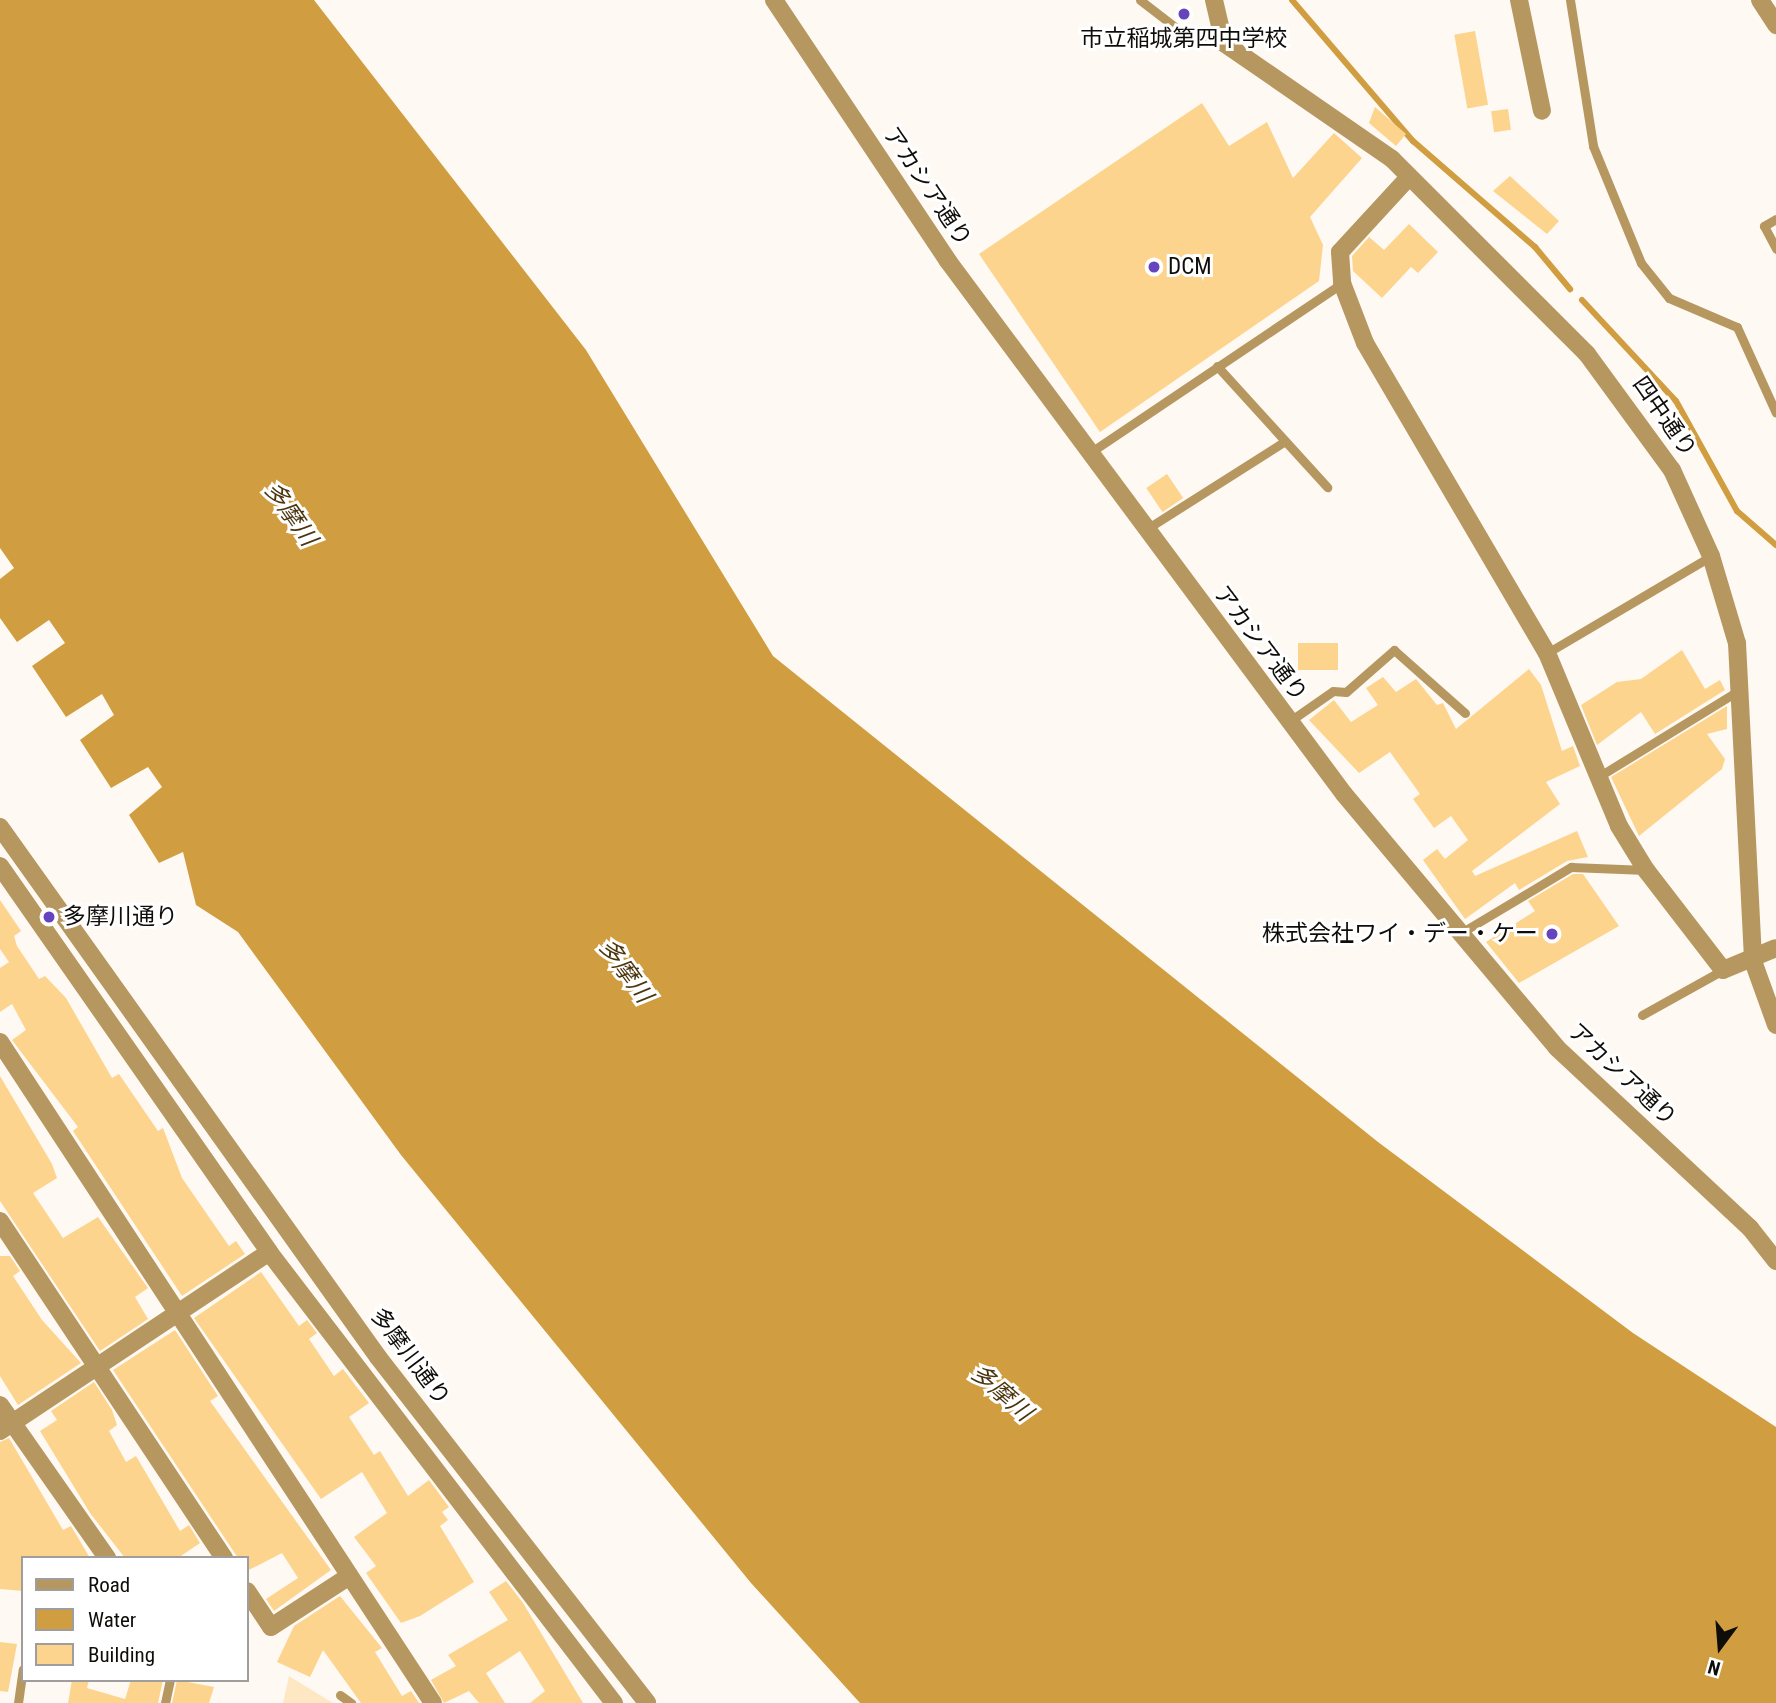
<!DOCTYPE html>
<meta charset="utf-8">
<style>
body{margin:0}
#map{position:relative;width:1776px;height:1703px;overflow:hidden;background:#fef9f2;font-family:"Roboto Condensed","Noto Sans JP",sans-serif}
div>[style]{position:absolute}
.green>*{inset:0;background:#fee8c4}
.water>*{inset:0;background:#d09e41}
.stream>*{height:6px;margin:-3px;padding:0 3px;transform-origin:3px;border-radius:3px;background:#d09e41}
.building>*{inset:0;background:#fdd48e;transform-origin:0 0}
.service>*{height:9px;margin:-4.5px;padding:0 4.5px;transform-origin:4.5px;border-radius:4.5px;background:#b79760}
.minor>*{height:18px;margin:-9px;padding:0 9px;transform-origin:9px;border-radius:9px;background:#b79760}
.tertiary>*{height:18px;margin:-9px;padding:0 9px;transform-origin:9px;border-radius:9px;background:#b79760}
.dots>*{width:19px;height:19px;translate:-50% -50%;box-sizing:border-box;border:4px solid #fff;border-radius:50%}
span{translate:-50% -50%;white-space:nowrap;text-align:center;line-height:1.15;-webkit-text-stroke:6px #fff;paint-order:stroke}
.poi-label{font-size:23px;color:#0f0d09}
.left{translate:0 -50%;text-align:left}
.right{translate:-100% -50%;text-align:right}
.street-label{font-size:23px;color:#0f0d09}
.water-label{font-size:24px;color:#4b360f;font-style:italic}
.legend{position:absolute;left:21px;top:1556px;width:228px;height:126px;box-sizing:border-box;background:#fff;border:2px solid #9f9e9d;margin:0;padding:9px 12px;list-style:none;font-size:21px;color:#0f0d09}
.legend li{display:flex;align-items:center;gap:14px;height:35px}
.legend b{width:35px;border:2px solid #9f9e9d}
.north{position:absolute;left:1685px;top:1612px;width:70px;height:70px;-webkit-text-stroke:5px #fff;paint-order:stroke;rotate:196deg;font-size:19px;font-weight:700;line-height:28px;text-align:center;color:#0f0d09}
.north::after{content:'';display:block;margin:auto;width:24px;height:32px;background:#0f0d09;clip-path:polygon(50% 0,100% 100%,50% 72%,0 100%)}
</style>
<div id="map">
<div class="green">
<i style="clip-path:polygon(289px 1676px,333px 1703px,283px 1703px)"></i>
</div>
<div class="water">
<i style="clip-path:polygon(0 0,314px 0,586px 350px,773px 656px,1378px 1142px,1633px 1333px,1776px 1427px,1776px 1703px,860px 1703px,751px 1583px,401px 1155px,238px 932px,196px 905px,183px 852px,159px 863px,129px 815px,162px 787px,148px 767px,111px 788px,80px 740px,114px 715px,102px 694px,66px 717px,32px 666px,65px 643px,49px 620px,17px 642px,0 618px,0 579px,14px 568px,0 548px)"></i>
</div>
<div class="stream">
<i style="left:1292px;top:0;width:186px;rotate:49.4deg"></i>
<i style="left:1413px;top:141px;width:162px;rotate:41deg"></i>
<i style="left:1535px;top:247px;width:55px;rotate:50.2deg"></i>
<i style="left:1582px;top:300px;width:138px;rotate:47.1deg"></i>
<i style="left:1676px;top:401px;width:126px;rotate:61deg"></i>
<i style="left:1737px;top:511px;width:52px;rotate:41.1deg"></i>
</div>
<div class="building">
<i style="left:1475px;top:31px;width:75px;height:21px;rotate:80deg"></i>
<i style="clip-path:polygon(1202px 103px,1229px 146px,1267px 122px,1293px 178px,1334px 133px,1362px 158px,1310px 217px,1323px 245px,1319px 281px,1100px 432px,979px 254px)"></i>
<i style="clip-path:polygon(1375px 107px,1406px 134px,1396px 146px,1369px 123px)"></i>
<i style="left:1508px;top:109px;width:21px;height:17px;rotate:82deg"></i>
<i style="clip-path:polygon(1510px 176px,1559px 221px,1547px 234px,1493px 191px)"></i>
<i style="clip-path:polygon(1409px 224px,1438px 252px,1418px 273px,1411px 267px,1382px 298px,1353px 271px,1352px 256px,1369px 237px,1384px 250px)"></i>
<i style="left:1167px;top:474px;width:29px;height:25px;rotate:56deg"></i>
<i style="left:1298px;top:643px;width:40px;height:27px"></i>
<i style="clip-path:polygon(1682px 650px,1705px 689px,1720px 680px,1725px 690px,1655px 734px,1641px 712px,1597px 745px,1581px 705px,1617px 682px,1641px 679px)"></i>
<i style="clip-path:polygon(1529px 669px,1541px 685px,1562px 751px,1573px 746px,1580px 766px,1546px 782px,1560px 804px,1472px 871px,1475px 876px,1577px 831px,1588px 857px,1567px 861px,1519px 890px,1515px 883px,1465px 919px,1423px 860px,1437px 849px,1445px 859px,1468px 840px,1451px 816px,1434px 828px,1413px 799px,1420px 794px,1390px 752px,1359px 773px,1309px 720px,1334px 700px,1351px 722px,1378px 705px,1366px 688px,1383px 677px,1396px 692px,1416px 679px,1437px 705px,1443px 703px,1456px 729px)"></i>
<i style="clip-path:polygon(1727px 706px,1727px 729px,1707px 734px,1725px 759px,1722px 769px,1639px 836px,1611px 777px)"></i>
<i style="clip-path:polygon(1573px 874px,1583px 874px,1619px 926px,1519px 983px,1486px 942px,1535px 911px,1528px 901px)"></i>
<i style="clip-path:polygon(0 900px,21px 931px,14px 936px,17px 946px,39px 979px,45px 976px,66px 998px,112px 1078px,119px 1074px,158px 1131px,163px 1128px,182px 1178px,229px 1246px,236px 1241px,245px 1254px,182px 1296px,73px 1131px,78px 1127px,12px 1040px,26px 1030px,12px 1004px,0 1012px,0 968px,9px 962px,0 949px)"></i>
<i style="clip-path:polygon(0 1076px,52px 1164px,57px 1178px,33px 1193px,63px 1238px,98px 1217px,148px 1288px,135px 1297px,148px 1319px,100px 1351px,0 1201px)"></i>
<i style="clip-path:polygon(0 1256px,10px 1256px,20px 1271px,13px 1276px,42px 1320px,81px 1363px,18px 1405px,0 1376px)"></i>
<i style="clip-path:polygon(261px 1272px,299px 1326px,307px 1320px,317px 1333px,309px 1339px,334px 1376px,343px 1369px,369px 1403px,349px 1417px,374px 1455px,380px 1451px,408px 1496px,429px 1480px,449px 1507px,442px 1512px,448px 1520px,440px 1526px,474px 1582px,420px 1616px,401px 1623px,366px 1573px,376px 1566px,354px 1537px,387px 1513px,362px 1472px,321px 1499px,194px 1318px)"></i>
<i style="clip-path:polygon(175px 1330px,218px 1396px,210px 1401px,331px 1570px,274px 1611px,266px 1599px,298px 1578px,282px 1553px,247px 1571px,247px 1558px,238px 1558px,113px 1370px)"></i>
<i style="clip-path:polygon(94px 1382px,112px 1410px,117px 1425px,109px 1431px,126px 1462px,136px 1456px,180px 1531px,189px 1525px,200px 1543px,178px 1558px,125px 1558px,90px 1513px,40px 1431px,57px 1420px,51px 1411px)"></i>
<i style="clip-path:polygon(9px 1438px,63px 1530px,71px 1526px,90px 1558px,23px 1558px,23px 1591px,0 1589px,0 1442px)"></i>
<i style="clip-path:polygon(506px 1581px,523px 1603px,583px 1703px,530px 1703px,545px 1691px,520px 1651px,486px 1673px,505px 1703px,479px 1703px,469px 1691px,444px 1703px,431px 1680px,456px 1666px,448px 1655px,508px 1620px,489px 1592px)"></i>
<i style="clip-path:polygon(340px 1596px,382px 1648px,375px 1652px,402px 1696px,411px 1691px,419px 1703px,361px 1703px,323px 1650px,310px 1677px,277px 1662px,294px 1626px)"></i>
<i style="clip-path:polygon(0 1642px,17px 1644px,8px 1692px,0 1691px)"></i>
<i style="clip-path:polygon(72px 1680px,89px 1680px,87px 1688px,125px 1699px,131px 1680px,163px 1680px,158px 1703px,68px 1703px)"></i>
<i style="clip-path:polygon(177px 1680px,214px 1687px,209px 1703px,172px 1703px)"></i>
</div>
<div class="service">
<i style="left:1140px;top:0;width:61px;rotate:37.6deg"></i>
<i style="left:1188px;top:37px;width:36px;rotate:9deg"></i>
<i style="left:1570px;top:0;width:148px;rotate:81deg"></i>
<i style="left:1593px;top:146px;width:126px;rotate:67.7deg"></i>
<i style="left:1641px;top:263px;width:45px;rotate:51.3deg"></i>
<i style="left:1669px;top:298px;width:74px;rotate:23.1deg"></i>
<i style="left:1737px;top:327px;width:94px;rotate:65.6deg"></i>
<i style="left:1776px;top:219px;width:14px;rotate:150deg"></i>
<i style="left:1764px;top:226px;width:26px;rotate:62deg"></i>
<i style="left:1217px;top:366px;width:164px;rotate:47.7deg"></i>
<i style="left:1088px;top:454px;width:306px;rotate:-33.9deg"></i>
<i style="left:1145px;top:530px;width:166px;rotate:-32.4deg"></i>
<i style="left:1547px;top:653px;width:191px;rotate:-30.6deg"></i>
<i style="left:1290px;top:721px;width:52px;rotate:-34.9deg"></i>
<i style="left:1333px;top:691px;width:13px;rotate:4deg"></i>
<i style="left:1346px;top:692px;width:64px;rotate:-41.2deg"></i>
<i style="left:1394px;top:650px;width:95px;rotate:41.6deg"></i>
<i style="left:1598px;top:777px;width:168px;rotate:-31.6deg"></i>
<i style="left:1459px;top:934px;width:131px;rotate:-30.9deg"></i>
<i style="left:1571px;top:867px;width:75px;rotate:2.3deg"></i>
<i style="left:1642px;top:1015px;width:93px;rotate:-29.1deg"></i>
<i style="left:340px;top:1695px;width:14px;rotate:36deg"></i>
<i style="left:18px;top:1703px;width:34px;rotate:-82deg"></i>
<i style="left:165px;top:1703px;width:24px;rotate:-78deg"></i>
</div>
<div class="minor">
<i style="left:1519px;top:0;width:113px;rotate:78.3deg"></i>
<i style="left:1760px;top:0;width:30px;rotate:57deg"></i>
<i style="left:1409px;top:177px;width:102px;rotate:132.6deg"></i>
<i style="left:1340px;top:252px;width:31px;rotate:86deg"></i>
<i style="left:1342px;top:283px;width:64px;rotate:69deg"></i>
<i style="left:1365px;top:343px;width:359px;rotate:59.6deg"></i>
<i style="left:1547px;top:653px;width:187px;rotate:67.4deg"></i>
<i style="left:1619px;top:826px;width:52px;rotate:58.5deg"></i>
<i style="left:1646px;top:870px;width:126px;rotate:52.4deg"></i>
<i style="left:1723px;top:970px;width:57px;rotate:-22.5deg"></i>
<i style="left:0;top:866px;width:470px;rotate:55.1deg"></i>
<i style="left:269px;top:1252px;width:568px;rotate:52.59deg"></i>
<i style="left:0;top:1042px;width:790px;rotate:56.77deg"></i>
<i style="left:0;top:1221px;width:405px;rotate:56.4deg"></i>
<i style="left:0;top:1405px;width:187px;rotate:55deg"></i>
<i style="left:0;top:1431px;width:323px;rotate:-33.6deg"></i>
<i style="left:247px;top:1591px;width:43px;rotate:56.3deg"></i>
<i style="left:271px;top:1627px;width:92px;rotate:-33deg"></i>
</div>
<div class="tertiary">
<i style="left:774px;top:0;width:314px;rotate:56.3deg"></i>
<i style="left:948px;top:261px;width:664px;rotate:53.39deg"></i>
<i style="left:1344px;top:794px;width:331px;rotate:50deg"></i>
<i style="left:1557px;top:1048px;width:264px;rotate:43deg"></i>
<i style="left:1750px;top:1228px;width:42px;rotate:51.8deg"></i>
<i style="left:1214px;top:0;width:44px;rotate:76.9deg"></i>
<i style="left:1224px;top:43px;width:204px;rotate:34.6deg"></i>
<i style="left:1392px;top:159px;width:276px;rotate:45deg"></i>
<i style="left:1587px;top:354px;width:144px;rotate:53.8deg"></i>
<i style="left:1672px;top:470px;width:94px;rotate:65.6deg"></i>
<i style="left:1711px;top:556px;width:91px;rotate:73.4deg"></i>
<i style="left:1737px;top:643px;width:318px;rotate:87.1deg"></i>
<i style="left:1753px;top:961px;width:68px;rotate:70.2deg"></i>
<i style="left:0;top:827px;width:651px;rotate:54.5deg"></i>
<i style="left:378px;top:1357px;width:438px;rotate:52.1deg"></i>
</div>
<div class="dots">
<i style="left:1184px;top:14px;background:#6445bd"></i>
<i style="left:1154px;top:267px;background:#6445bd"></i>
<i style="left:49px;top:917px;background:#6445bd"></i>
<i style="left:1552px;top:934px;background:#6445bd"></i>
</div>
<div class="poi-label">
<span style="left:1184px;top:39px">市立稲城第四中学校</span>
<span class="left" style="left:1168px;top:267px">DCM</span>
<span class="left" style="left:63px;top:917px">多摩川通り</span>
<span class="right" style="left:1538px;top:934px">株式会社ワイ・デー・ケー</span>
</div>
<div class="street-label">
<span style="left:927px;top:187px;rotate:56deg">アカシア通り</span>
<span style="left:1664px;top:417px;rotate:55deg">四中通り</span>
<span style="left:1260px;top:644px;rotate:53deg">アカシア通り</span>
<span style="left:1622px;top:1075px;rotate:43deg">アカシア通り</span>
<span style="left:410px;top:1357px;rotate:53deg">多摩川通り</span>
</div>
<div class="water-label">
<span style="left:290px;top:514px;rotate:55deg">多摩川</span>
<span style="left:625px;top:971px;rotate:54deg">多摩川</span>
<span style="left:1001px;top:1393px;rotate:41deg">多摩川</span>
</div>
<ul class="legend">
<li><b style="height:9px;background:#b79760"></b>Road</li>
<li><b style="height:19px;background:#d09e41"></b>Water</li>
<li><b style="height:19px;background:#fdd48e"></b>Building</li>
</ul>
<div class="north">N</div>
</div>
